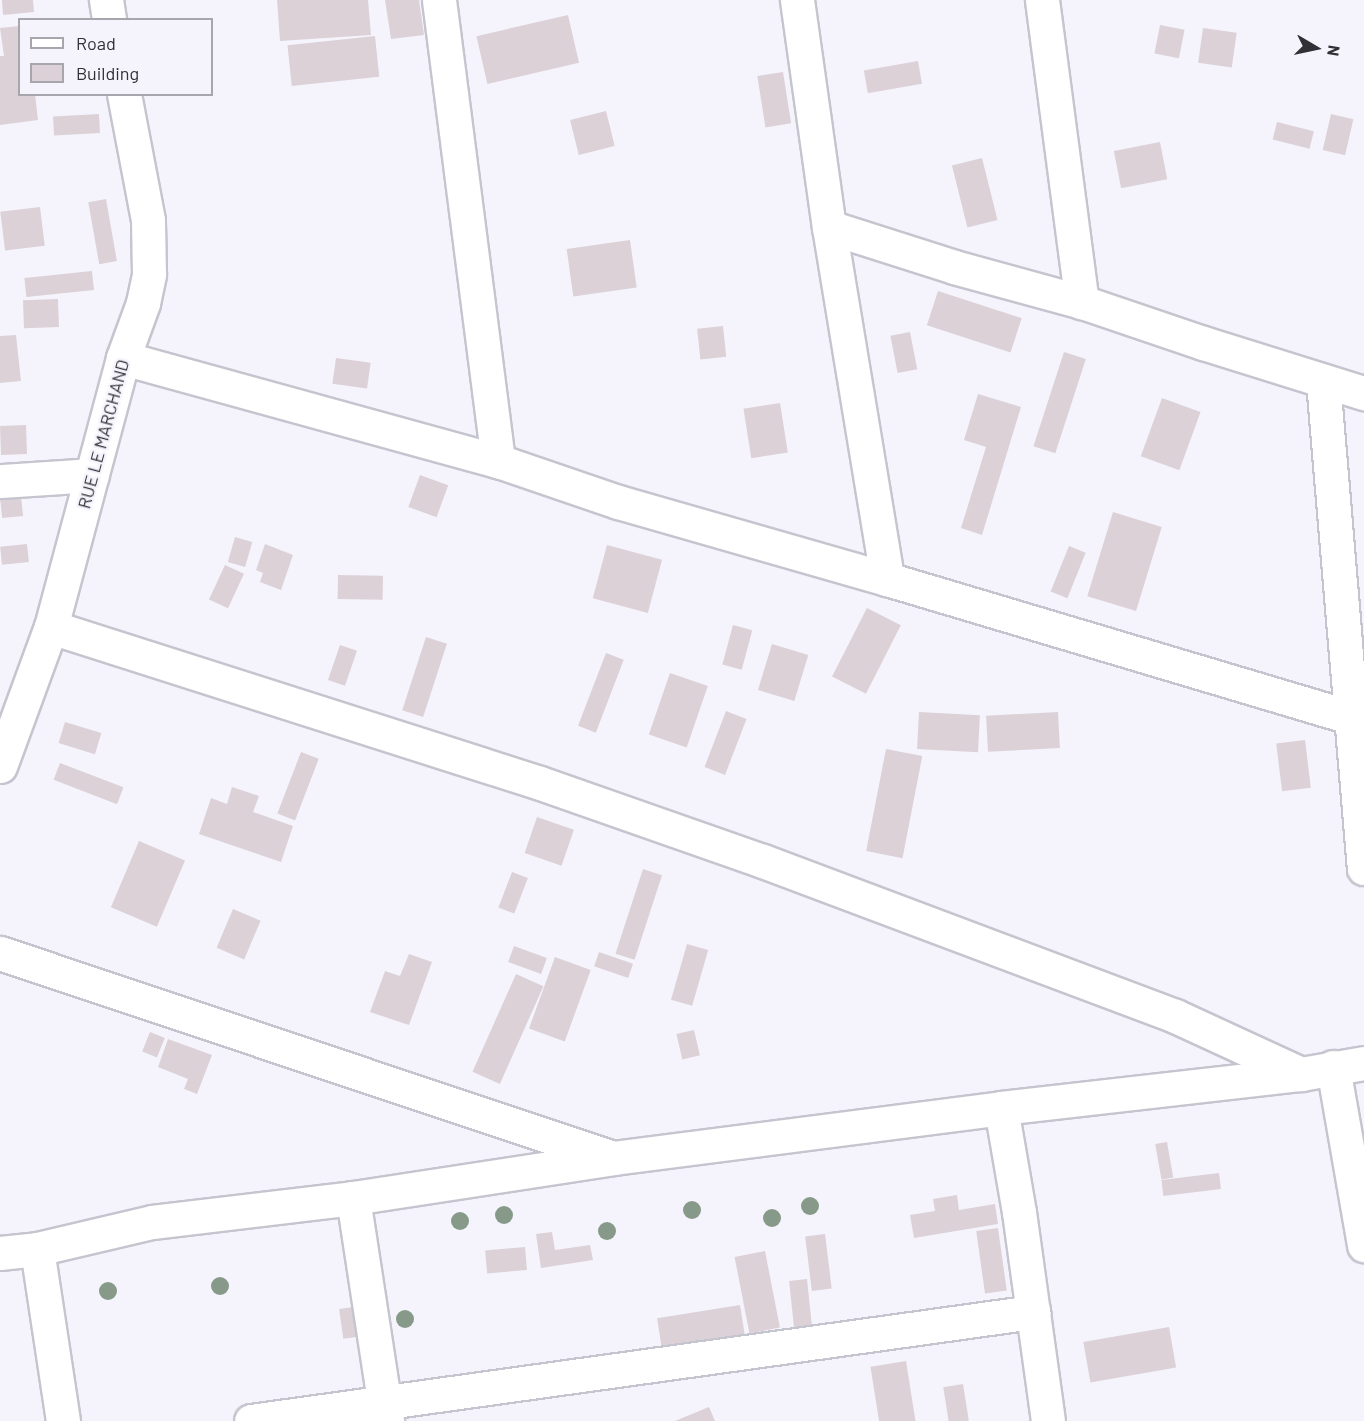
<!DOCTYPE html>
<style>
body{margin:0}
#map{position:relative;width:1364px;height:1421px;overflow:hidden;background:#f5f4fd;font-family:Barlow,sans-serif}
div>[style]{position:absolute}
.building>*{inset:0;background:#dcd1d7;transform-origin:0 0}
.roads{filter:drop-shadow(2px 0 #c5c5cf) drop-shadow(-2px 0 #c5c5cf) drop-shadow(0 2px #c5c5cf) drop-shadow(0 -2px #c5c5cf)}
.minor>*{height:33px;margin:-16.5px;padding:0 16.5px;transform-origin:16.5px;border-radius:16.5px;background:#fff}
.trees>*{width:18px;height:18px;margin:-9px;border-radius:50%;background:#879a89}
span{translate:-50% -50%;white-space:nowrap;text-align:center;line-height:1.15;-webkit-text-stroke:5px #f5f4fd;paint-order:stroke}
.street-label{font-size:18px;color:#313035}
.legend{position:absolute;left:18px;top:18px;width:195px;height:78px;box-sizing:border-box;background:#f5f4fd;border:2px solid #a7a6ad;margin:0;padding:8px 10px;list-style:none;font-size:18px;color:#313035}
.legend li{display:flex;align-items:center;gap:12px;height:30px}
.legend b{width:30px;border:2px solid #a7a6ad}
.north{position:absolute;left:1286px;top:18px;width:60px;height:60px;-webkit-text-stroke:4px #f5f4fd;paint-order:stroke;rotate:99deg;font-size:16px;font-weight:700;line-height:24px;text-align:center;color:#313035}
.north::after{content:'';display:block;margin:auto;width:21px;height:27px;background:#313035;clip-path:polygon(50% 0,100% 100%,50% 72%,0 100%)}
</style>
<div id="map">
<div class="building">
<i style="clip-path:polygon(2px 0,33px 0,34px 12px,3px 15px)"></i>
<i style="clip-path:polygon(277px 0,368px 0,371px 35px,280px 41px)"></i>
<i style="clip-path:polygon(385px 0,419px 0,424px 35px,391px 39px)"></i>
<i style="left:568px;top:15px;width:49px;height:94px;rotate:77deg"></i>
<i style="left:1160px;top:25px;width:25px;height:29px;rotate:11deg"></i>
<i style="clip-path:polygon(20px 26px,20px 94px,35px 94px,38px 120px,0 125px,0 56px,4px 56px,0 28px)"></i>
<i style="left:1203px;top:28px;width:34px;height:35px;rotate:8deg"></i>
<i style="left:375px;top:36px;width:41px;height:88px;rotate:84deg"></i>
<i style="left:918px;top:61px;width:23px;height:55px;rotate:80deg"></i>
<i style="left:783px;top:72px;width:52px;height:26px;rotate:81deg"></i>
<i style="left:606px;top:111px;width:36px;height:37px;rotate:76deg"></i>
<i style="left:99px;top:114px;width:19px;height:46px;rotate:87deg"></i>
<i style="left:1331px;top:114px;width:23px;height:37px;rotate:13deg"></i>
<i style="left:1277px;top:122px;width:38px;height:18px;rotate:14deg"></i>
<i style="left:1160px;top:142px;width:38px;height:47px;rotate:79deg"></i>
<i style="left:982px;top:158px;width:64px;height:31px;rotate:76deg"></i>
<i style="left:106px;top:199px;width:63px;height:18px;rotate:80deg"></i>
<i style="left:40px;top:207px;width:39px;height:40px;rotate:83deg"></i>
<i style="left:630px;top:240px;width:48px;height:64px;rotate:82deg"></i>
<i style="left:92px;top:271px;width:19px;height:68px;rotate:84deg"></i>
<i style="left:938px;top:291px;width:88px;height:36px;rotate:18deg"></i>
<i style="left:58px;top:299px;width:28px;height:35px;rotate:88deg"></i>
<i style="left:723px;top:326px;width:31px;height:26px;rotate:84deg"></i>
<i style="left:910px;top:332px;width:38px;height:20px;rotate:79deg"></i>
<i style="clip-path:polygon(16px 335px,21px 381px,0 383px,0 336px)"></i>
<i style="left:1064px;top:352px;width:23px;height:99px;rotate:18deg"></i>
<i style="left:336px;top:358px;width:35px;height:26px;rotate:8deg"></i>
<i style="clip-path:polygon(978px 394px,1021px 407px,982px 535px,961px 528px,986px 447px,964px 440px)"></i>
<i style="left:1162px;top:398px;width:41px;height:62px;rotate:20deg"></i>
<i style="left:780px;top:403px;width:50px;height:37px;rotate:81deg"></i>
<i style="left:26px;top:425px;width:29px;height:26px;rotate:88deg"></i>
<i style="left:420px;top:475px;width:30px;height:34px;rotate:20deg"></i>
<i style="left:21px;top:496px;width:20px;height:21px;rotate:84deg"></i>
<i style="left:1113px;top:512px;width:51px;height:88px;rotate:17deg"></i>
<i style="left:235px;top:537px;width:18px;height:26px;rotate:16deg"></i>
<i style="left:27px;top:544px;width:18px;height:27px;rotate:84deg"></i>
<i style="clip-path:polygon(265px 544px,293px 555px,281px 590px,260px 582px,263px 573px,256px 570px)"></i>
<i style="left:607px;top:545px;width:57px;height:55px;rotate:15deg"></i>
<i style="left:1069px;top:546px;width:18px;height:49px;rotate:22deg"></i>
<i style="left:225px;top:565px;width:21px;height:38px;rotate:25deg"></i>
<i style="left:338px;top:575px;width:45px;height:24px;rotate:1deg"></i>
<i style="left:867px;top:608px;width:38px;height:77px;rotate:27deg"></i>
<i style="left:733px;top:625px;width:20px;height:41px;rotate:15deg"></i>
<i style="left:426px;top:637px;width:22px;height:77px;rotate:18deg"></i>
<i style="left:772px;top:644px;width:38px;height:48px;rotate:17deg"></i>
<i style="left:340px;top:645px;width:18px;height:37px;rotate:19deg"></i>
<i style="left:606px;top:653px;width:19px;height:78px;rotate:21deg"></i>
<i style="left:670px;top:673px;width:40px;height:65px;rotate:19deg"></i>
<i style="left:726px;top:711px;width:22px;height:60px;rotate:21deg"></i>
<i style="left:919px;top:712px;width:61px;height:37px;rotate:3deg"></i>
<i style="left:1058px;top:712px;width:36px;height:72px;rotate:87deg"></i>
<i style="left:65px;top:722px;width:38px;height:22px;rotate:17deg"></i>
<i style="left:1305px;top:740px;width:48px;height:29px;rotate:83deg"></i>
<i style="left:886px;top:749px;width:37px;height:104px;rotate:11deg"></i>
<i style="left:301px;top:752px;width:19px;height:66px;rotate:21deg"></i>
<i style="left:60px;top:763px;width:68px;height:18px;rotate:21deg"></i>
<i style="clip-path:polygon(232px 787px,259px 796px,253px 812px,293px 826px,281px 862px,199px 834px,211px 798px,227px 804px)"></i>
<i style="left:537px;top:817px;width:39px;height:38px;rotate:19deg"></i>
<i style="left:139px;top:841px;width:50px;height:72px;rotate:23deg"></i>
<i style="left:643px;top:869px;width:20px;height:89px;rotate:18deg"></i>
<i style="left:512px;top:872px;width:17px;height:38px;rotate:21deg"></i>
<i style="left:233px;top:909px;width:30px;height:42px;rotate:23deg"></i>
<i style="left:687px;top:944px;width:22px;height:58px;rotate:16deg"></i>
<i style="left:514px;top:946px;width:35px;height:17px;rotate:20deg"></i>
<i style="left:599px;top:952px;width:36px;height:15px;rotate:19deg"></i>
<i style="clip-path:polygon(409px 954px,432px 962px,409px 1025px,370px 1012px,385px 971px,400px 976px)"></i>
<i style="left:555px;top:957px;width:38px;height:76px;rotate:20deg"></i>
<i style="left:516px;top:974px;width:30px;height:107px;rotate:24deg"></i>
<i style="left:694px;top:1030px;width:26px;height:18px;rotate:77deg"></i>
<i style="left:150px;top:1032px;width:16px;height:21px;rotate:22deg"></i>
<i style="clip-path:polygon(168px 1039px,212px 1055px,197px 1094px,184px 1089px,188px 1079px,158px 1067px)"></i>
<i style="left:1167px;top:1142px;width:36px;height:12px;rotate:80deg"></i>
<i style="left:1219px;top:1173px;width:16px;height:58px;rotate:83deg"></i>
<i style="clip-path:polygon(957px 1195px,959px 1210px,995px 1204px,998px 1224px,914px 1238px,910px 1215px,935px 1211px,933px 1199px)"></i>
<i style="left:998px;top:1228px;width:63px;height:22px;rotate:82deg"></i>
<i style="clip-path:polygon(552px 1232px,555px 1250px,590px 1245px,593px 1260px,541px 1268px,536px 1234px)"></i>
<i style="left:825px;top:1234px;width:55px;height:20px;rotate:83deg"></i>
<i style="left:525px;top:1247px;width:23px;height:40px;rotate:85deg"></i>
<i style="left:765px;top:1251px;width:78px;height:31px;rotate:79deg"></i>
<i style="left:807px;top:1279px;width:47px;height:18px;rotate:84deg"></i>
<i style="left:740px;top:1305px;width:32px;height:84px;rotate:81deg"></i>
<i style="left:354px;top:1307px;width:30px;height:15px;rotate:82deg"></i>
<i style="left:1169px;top:1327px;width:41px;height:87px;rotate:80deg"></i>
<i style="left:906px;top:1361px;width:61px;height:36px;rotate:81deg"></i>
<i style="left:963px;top:1384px;width:37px;height:20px;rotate:81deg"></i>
<i style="clip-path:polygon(709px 1407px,715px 1421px,675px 1421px)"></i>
</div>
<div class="roads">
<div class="minor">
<i style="left:106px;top:0;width:20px;rotate:81deg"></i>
<i style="left:439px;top:0;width:465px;rotate:82.7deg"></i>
<i style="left:797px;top:0;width:229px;rotate:82deg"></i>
<i style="left:829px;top:227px;width:357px;rotate:80.6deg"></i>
<i style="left:1042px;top:0;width:305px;rotate:82.5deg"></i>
<i style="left:829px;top:227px;width:131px;rotate:17.7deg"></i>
<i style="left:954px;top:267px;width:133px;rotate:15.3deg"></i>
<i style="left:1082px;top:302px;width:128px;rotate:18.7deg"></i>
<i style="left:1203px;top:343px;width:169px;rotate:17.3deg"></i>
<i style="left:123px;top:358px;width:389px;rotate:15.4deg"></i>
<i style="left:498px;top:461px;width:127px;rotate:18.9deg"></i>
<i style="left:618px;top:502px;width:280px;rotate:16deg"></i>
<i style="left:887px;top:579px;width:482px;rotate:16.6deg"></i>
<i style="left:1323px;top:381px;width:489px;rotate:85.2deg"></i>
<i style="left:0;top:481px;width:92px;rotate:-3.7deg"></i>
<i style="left:51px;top:627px;width:513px;rotate:17.69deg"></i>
<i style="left:540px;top:783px;width:236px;rotate:19.3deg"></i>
<i style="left:763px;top:861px;width:440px;rotate:20.6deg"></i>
<i style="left:1175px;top:1016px;width:139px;rotate:24.7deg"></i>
<i style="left:0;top:766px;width:148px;rotate:-69.9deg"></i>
<i style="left:51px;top:627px;width:278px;rotate:-75deg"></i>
<i style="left:123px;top:358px;width:59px;rotate:-70deg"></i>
<i style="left:143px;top:303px;width:30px;rotate:-78deg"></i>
<i style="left:149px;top:274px;width:54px;rotate:-91.1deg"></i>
<i style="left:148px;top:220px;width:128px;rotate:-100.8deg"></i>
<i style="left:0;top:953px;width:640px;rotate:18.49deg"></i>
<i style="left:1333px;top:1067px;width:181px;rotate:80.1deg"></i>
<i style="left:1001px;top:1108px;width:106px;rotate:80.2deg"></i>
<i style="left:1019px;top:1212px;width:211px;rotate:82.1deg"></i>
<i style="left:353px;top:1198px;width:226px;rotate:81.3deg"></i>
<i style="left:37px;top:1249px;width:174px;rotate:81.4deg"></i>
<i style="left:0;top:1253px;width:37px;rotate:-6deg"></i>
<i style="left:37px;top:1249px;width:118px;rotate:-13.2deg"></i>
<i style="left:152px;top:1222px;width:202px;rotate:-6.8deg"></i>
<i style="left:353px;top:1198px;width:263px;rotate:-8.7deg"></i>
<i style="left:613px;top:1158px;width:391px;rotate:-7.3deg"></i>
<i style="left:1001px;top:1108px;width:302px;rotate:-6.5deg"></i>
<i style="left:1301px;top:1074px;width:64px;rotate:-9.9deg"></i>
<i style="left:251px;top:1421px;width:790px;rotate:-7.94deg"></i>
</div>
</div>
<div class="trees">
<i style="left:810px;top:1206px"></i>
<i style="left:692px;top:1210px"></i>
<i style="left:504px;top:1215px"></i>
<i style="left:772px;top:1218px"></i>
<i style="left:460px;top:1221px"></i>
<i style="left:607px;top:1231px"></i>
<i style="left:220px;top:1286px"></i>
<i style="left:108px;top:1291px"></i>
<i style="left:405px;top:1319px"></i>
</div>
<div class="street-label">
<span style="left:103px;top:434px;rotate:-75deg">RUE LE MARCHAND</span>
</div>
<ul class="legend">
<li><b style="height:8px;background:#fff"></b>Road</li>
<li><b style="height:16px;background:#dcd1d7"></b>Building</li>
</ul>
<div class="north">N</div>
</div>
